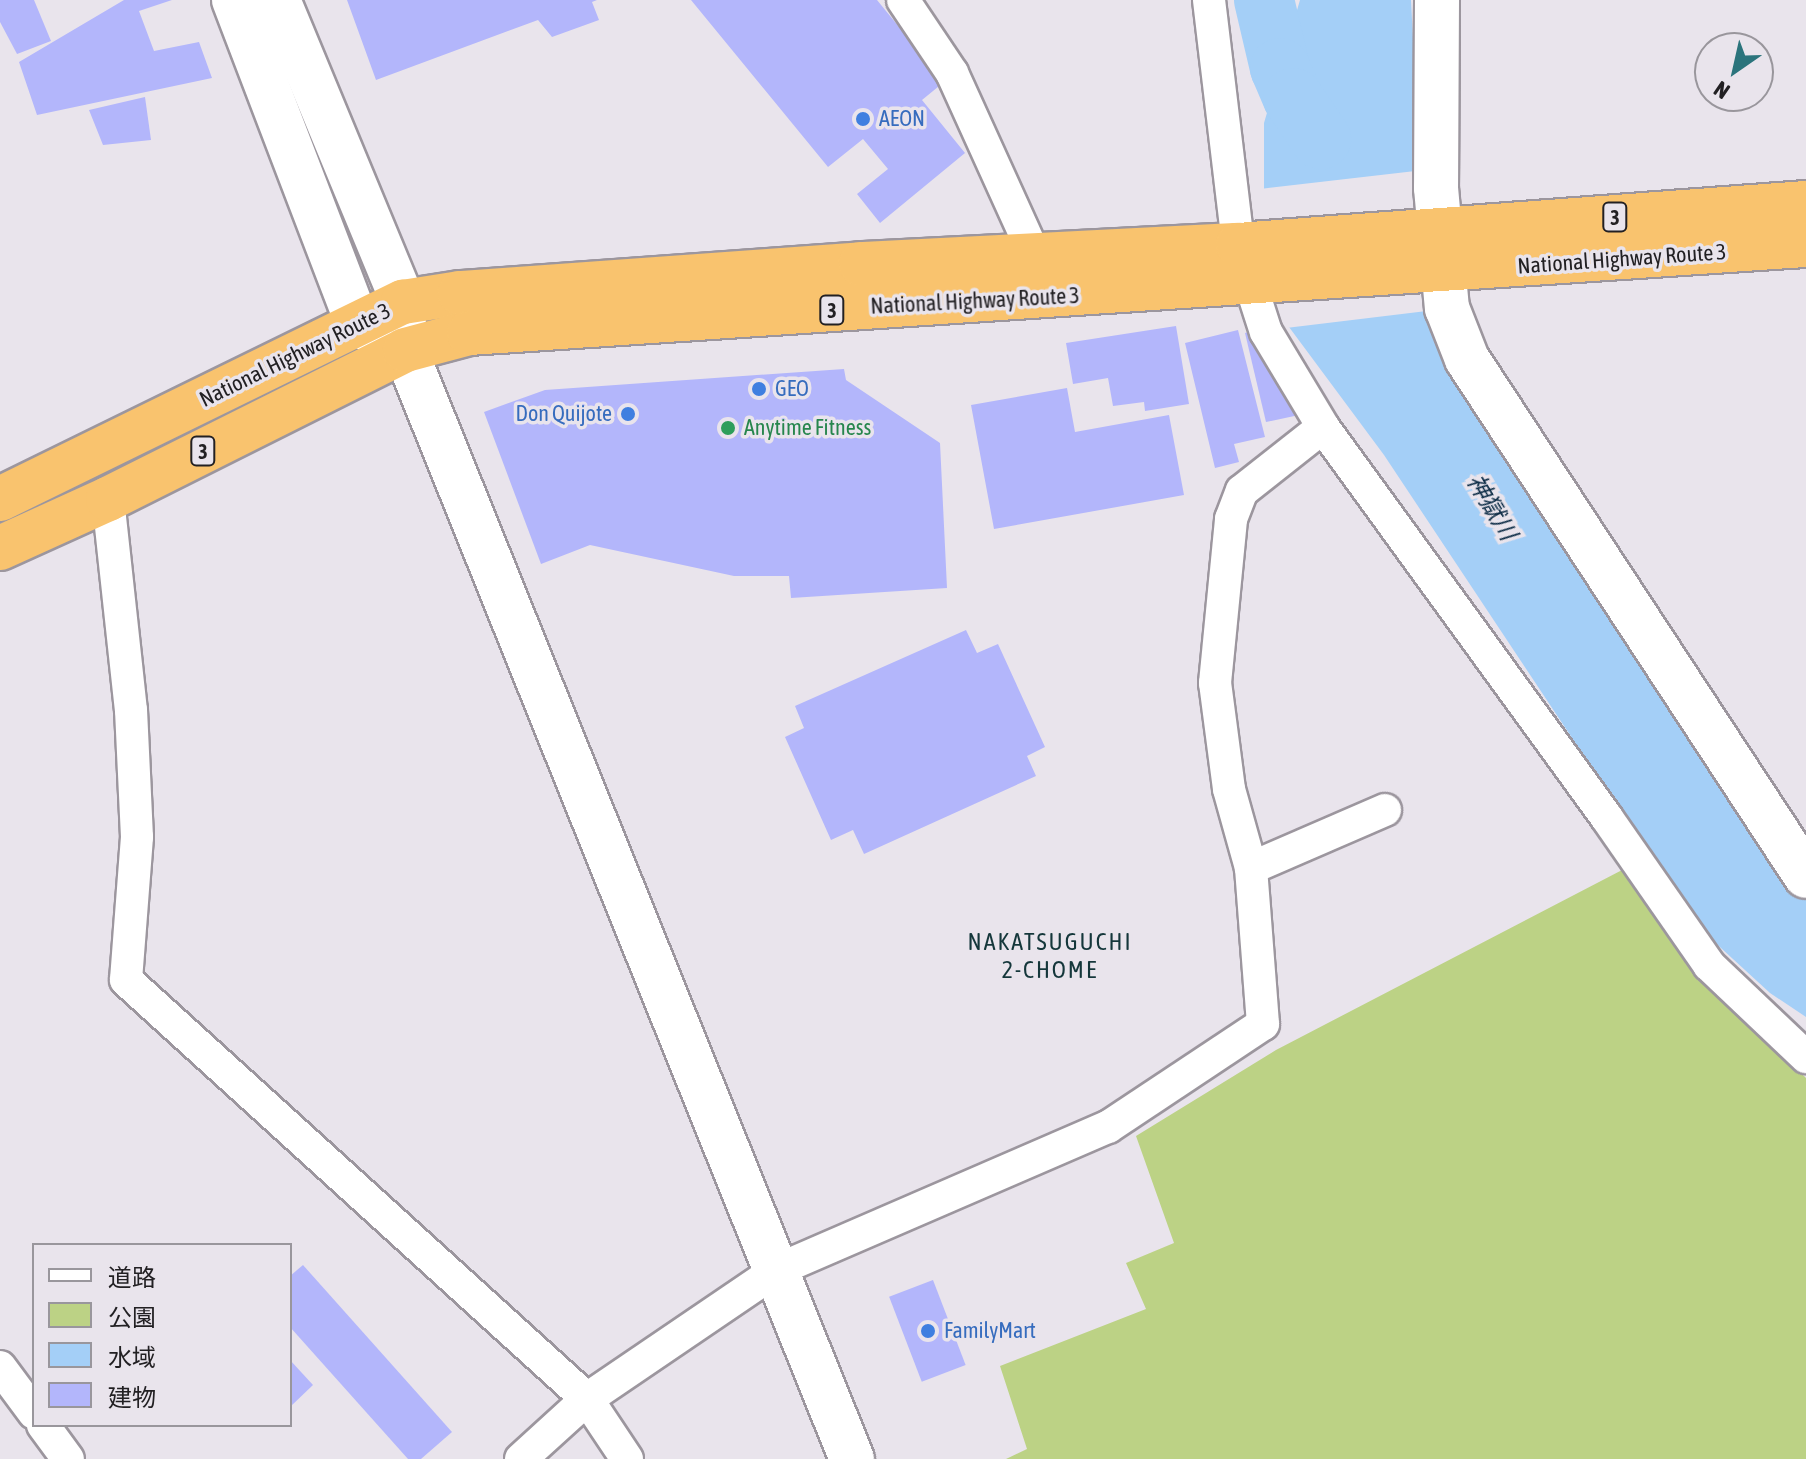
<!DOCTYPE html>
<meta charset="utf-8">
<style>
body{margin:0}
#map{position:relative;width:1806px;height:1459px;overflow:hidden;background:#e9e4ec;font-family:"Asap Condensed","Noto Sans JP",sans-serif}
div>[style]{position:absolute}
.green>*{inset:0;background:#bcd285}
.water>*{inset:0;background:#a4cff7}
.pier>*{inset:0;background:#e9e4ec}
.river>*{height:60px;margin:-30px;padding:0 30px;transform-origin:30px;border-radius:30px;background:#a4cff7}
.building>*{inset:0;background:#b3b6fb;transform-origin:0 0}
.roads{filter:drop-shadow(2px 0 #9c969e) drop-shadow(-2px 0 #9c969e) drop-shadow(0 2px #9c969e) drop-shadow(0 -2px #9c969e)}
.street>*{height:32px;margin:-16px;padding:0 16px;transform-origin:16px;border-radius:16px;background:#fff}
.secondary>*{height:44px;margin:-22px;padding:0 22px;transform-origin:22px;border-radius:22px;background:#fff}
.highway>*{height:44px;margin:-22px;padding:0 22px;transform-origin:22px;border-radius:22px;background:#f9c36e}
.dots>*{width:22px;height:22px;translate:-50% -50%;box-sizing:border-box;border:4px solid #e9e4ec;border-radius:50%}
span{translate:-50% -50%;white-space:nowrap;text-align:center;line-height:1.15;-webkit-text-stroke:7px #e9e4ec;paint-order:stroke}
.shield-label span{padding:2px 6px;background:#e9e4ec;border:2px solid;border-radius:6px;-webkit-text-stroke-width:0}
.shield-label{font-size:20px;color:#222023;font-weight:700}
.shop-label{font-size:22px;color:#366cbe}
.left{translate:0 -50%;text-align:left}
.right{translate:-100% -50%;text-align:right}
.street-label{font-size:22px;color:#222023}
.leisure-label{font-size:22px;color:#27864d}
.water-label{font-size:24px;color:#0b2b45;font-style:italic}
.neighbourhood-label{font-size:24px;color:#15373b;letter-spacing:2px}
.legend{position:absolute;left:32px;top:1243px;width:260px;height:184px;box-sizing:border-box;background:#e9e4ec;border:2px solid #99969c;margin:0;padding:10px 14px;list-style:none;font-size:24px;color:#222023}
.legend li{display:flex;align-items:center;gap:16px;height:40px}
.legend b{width:40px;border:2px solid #99969c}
.north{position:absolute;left:1694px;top:32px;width:80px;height:80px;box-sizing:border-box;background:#e9e4ec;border:2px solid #99969c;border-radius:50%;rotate:214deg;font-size:22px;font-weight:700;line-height:32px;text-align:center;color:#222023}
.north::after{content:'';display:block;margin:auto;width:28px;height:36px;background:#2b747c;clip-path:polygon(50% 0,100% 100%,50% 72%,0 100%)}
</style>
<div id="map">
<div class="green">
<i style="clip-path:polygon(1624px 869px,1682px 953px,1806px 1078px,1806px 1459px,1006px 1459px,1027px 1449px,1000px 1366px,1146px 1309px,1126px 1263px,1174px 1243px,1136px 1136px,1276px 1050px)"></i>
</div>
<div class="water">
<i style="clip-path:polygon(1300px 0,1411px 0,1422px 218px,1432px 312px,1806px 894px,1806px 1017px,1770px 993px,1697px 926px,1384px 455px,1289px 327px,1264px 229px,1264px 123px)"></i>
</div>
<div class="pier">
<i style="clip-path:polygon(1424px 170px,1435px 310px,1286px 328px,1260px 230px,1260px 189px)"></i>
</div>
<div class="river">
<i style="left:1264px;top:0;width:70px;rotate:76.8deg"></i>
<i style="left:1280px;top:68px;width:33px;rotate:67deg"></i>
<i style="left:1293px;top:98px;width:50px;rotate:55.7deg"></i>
</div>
<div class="building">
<i style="clip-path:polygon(0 0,34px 0,51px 41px,17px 54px,0 22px)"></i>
<i style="clip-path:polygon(124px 0,172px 0,139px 11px,154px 51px,199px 42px,212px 78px,37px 115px,19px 62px)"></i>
<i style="clip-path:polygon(347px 0,597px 0,592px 2px,599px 20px,552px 37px,538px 20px,376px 80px)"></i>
<i style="clip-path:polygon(691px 0,877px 0,944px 82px,922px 100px,965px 153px,880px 223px,857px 194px,888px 169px,863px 139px,828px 167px)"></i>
<i style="clip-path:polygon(145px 97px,151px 140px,103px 145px,89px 110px)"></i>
<i style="clip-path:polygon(1176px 326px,1189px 404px,1145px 411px,1144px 402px,1113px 406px,1108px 378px,1073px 384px,1066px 343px)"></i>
<i style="clip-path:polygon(1238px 330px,1265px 437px,1234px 444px,1239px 462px,1215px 468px,1185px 343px)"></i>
<i style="clip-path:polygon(1252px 331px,1299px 415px,1266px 422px,1245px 333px)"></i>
<i style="clip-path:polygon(844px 369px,846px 380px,940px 443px,947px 588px,791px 598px,789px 576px,734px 576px,590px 545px,541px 564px,484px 412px,545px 390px)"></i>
<i style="clip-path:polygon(1067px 388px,1075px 432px,1169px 415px,1184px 495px,994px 529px,971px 405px)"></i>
<i style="clip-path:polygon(966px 630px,977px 653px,998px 644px,1045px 747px,1027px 756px,1036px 776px,864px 854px,853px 830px,831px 840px,785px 737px,804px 728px,795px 706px)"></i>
<i style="clip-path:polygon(303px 1265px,452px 1432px,421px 1459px,408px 1459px,290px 1327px,290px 1276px)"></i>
<i style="left:933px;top:1280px;width:91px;height:47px;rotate:69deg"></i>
<i style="clip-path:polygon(290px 1360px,313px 1385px,290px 1407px)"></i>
</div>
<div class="roads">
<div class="street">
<i style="left:903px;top:0;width:88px;rotate:56.1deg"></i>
<i style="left:952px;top:73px;width:201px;rotate:65.6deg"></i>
<i style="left:1035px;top:256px;width:21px;rotate:76deg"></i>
<i style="left:1209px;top:0;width:247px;rotate:83.2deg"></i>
<i style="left:1238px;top:245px;width:91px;rotate:72.2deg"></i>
<i style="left:1266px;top:332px;width:111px;rotate:59deg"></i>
<i style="left:1323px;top:427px;width:483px;rotate:54deg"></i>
<i style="left:1607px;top:818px;width:179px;rotate:55.2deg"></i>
<i style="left:1709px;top:965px;width:134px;rotate:43.5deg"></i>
<i style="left:108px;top:499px;width:212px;rotate:83.8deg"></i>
<i style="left:131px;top:710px;width:127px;rotate:87.3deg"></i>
<i style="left:137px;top:837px;width:143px;rotate:94.4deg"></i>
<i style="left:126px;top:980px;width:623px;rotate:42.27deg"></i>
<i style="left:587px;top:1399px;width:72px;rotate:56.3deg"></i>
<i style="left:1251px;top:868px;width:146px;rotate:-23.4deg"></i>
<i style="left:0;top:1367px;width:57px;rotate:53.5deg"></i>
<i style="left:43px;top:1425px;width:42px;rotate:53.7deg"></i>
<i style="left:521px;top:1459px;width:89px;rotate:-42.3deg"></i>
<i style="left:587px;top:1399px;width:230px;rotate:-34.2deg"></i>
<i style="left:777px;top:1270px;width:361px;rotate:-23.4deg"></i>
<i style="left:1108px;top:1127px;width:186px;rotate:-33.6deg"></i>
<i style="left:1263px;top:1024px;width:156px;rotate:-94.4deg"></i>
<i style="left:1251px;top:868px;width:82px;rotate:-105.6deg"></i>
<i style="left:1229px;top:789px;width:107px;rotate:-97.5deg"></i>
<i style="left:1215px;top:683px;width:165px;rotate:-84.4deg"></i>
<i style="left:1231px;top:519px;width:30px;rotate:-69deg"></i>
<i style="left:1242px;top:491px;width:103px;rotate:-38.3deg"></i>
</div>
<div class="secondary">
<i style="left:234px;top:0;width:347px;rotate:69.1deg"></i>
<i style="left:358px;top:324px;width:35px;rotate:29deg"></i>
<i style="left:278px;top:0;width:327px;rotate:67.5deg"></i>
<i style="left:403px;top:302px;width:48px;rotate:87.6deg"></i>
<i style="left:405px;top:350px;width:1196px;rotate:68.05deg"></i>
<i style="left:1437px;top:0;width:188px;rotate:90.3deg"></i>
<i style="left:1436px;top:188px;width:121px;rotate:84.8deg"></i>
<i style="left:1447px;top:308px;width:55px;rotate:68.6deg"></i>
<i style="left:1467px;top:359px;width:618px;rotate:56.75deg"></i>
</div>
<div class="highway">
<i style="left:0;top:499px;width:449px;rotate:-26.1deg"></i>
<i style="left:403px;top:302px;width:58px;rotate:-9deg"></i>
<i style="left:460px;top:293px;width:402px;rotate:-4.1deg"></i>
<i style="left:861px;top:264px;width:377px;rotate:-2.9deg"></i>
<i style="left:1238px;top:245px;width:570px;rotate:-4.23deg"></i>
<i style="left:0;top:548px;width:119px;rotate:-24.4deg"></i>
<i style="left:108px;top:499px;width:332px;rotate:-26.6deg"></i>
<i style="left:405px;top:350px;width:66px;rotate:-14.9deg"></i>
<i style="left:469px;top:333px;width:1340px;rotate:-3.77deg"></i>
</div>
</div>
<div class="dots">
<i style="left:863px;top:119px;background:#3f7fe0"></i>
<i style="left:759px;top:389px;background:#3f7fe0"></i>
<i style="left:628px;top:414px;background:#3f7fe0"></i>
<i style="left:728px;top:428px;background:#2e9e5b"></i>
<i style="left:928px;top:1331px;background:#3f7fe0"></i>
</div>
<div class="shield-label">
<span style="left:1615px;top:217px">3</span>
<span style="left:832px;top:310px">3</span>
<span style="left:203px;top:451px">3</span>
</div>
<div class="shop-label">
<span class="left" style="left:879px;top:119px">AEON</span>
<span class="left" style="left:775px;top:389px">GEO</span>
<span class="right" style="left:612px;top:414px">Don Quijote</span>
<span class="left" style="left:944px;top:1331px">FamilyMart</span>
</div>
<div class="street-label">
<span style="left:1622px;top:259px;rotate:-4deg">National Highway Route 3</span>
<span style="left:975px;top:301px;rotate:-3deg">National Highway Route 3</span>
<span style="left:295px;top:355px;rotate:-26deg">National Highway Route 3</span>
</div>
<div class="leisure-label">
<span class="left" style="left:744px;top:428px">Anytime Fitness</span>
</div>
<div class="water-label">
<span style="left:1492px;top:507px;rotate:59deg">神獄川</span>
</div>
<div class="neighbourhood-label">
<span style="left:1050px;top:956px">NAKATSUGUCHI<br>2-CHOME</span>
</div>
<ul class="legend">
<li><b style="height:10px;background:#fff"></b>道路</li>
<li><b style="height:22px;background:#bcd285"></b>公園</li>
<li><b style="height:22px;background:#a4cff7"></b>水域</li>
<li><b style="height:22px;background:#b3b6fb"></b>建物</li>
</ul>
<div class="north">N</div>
</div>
